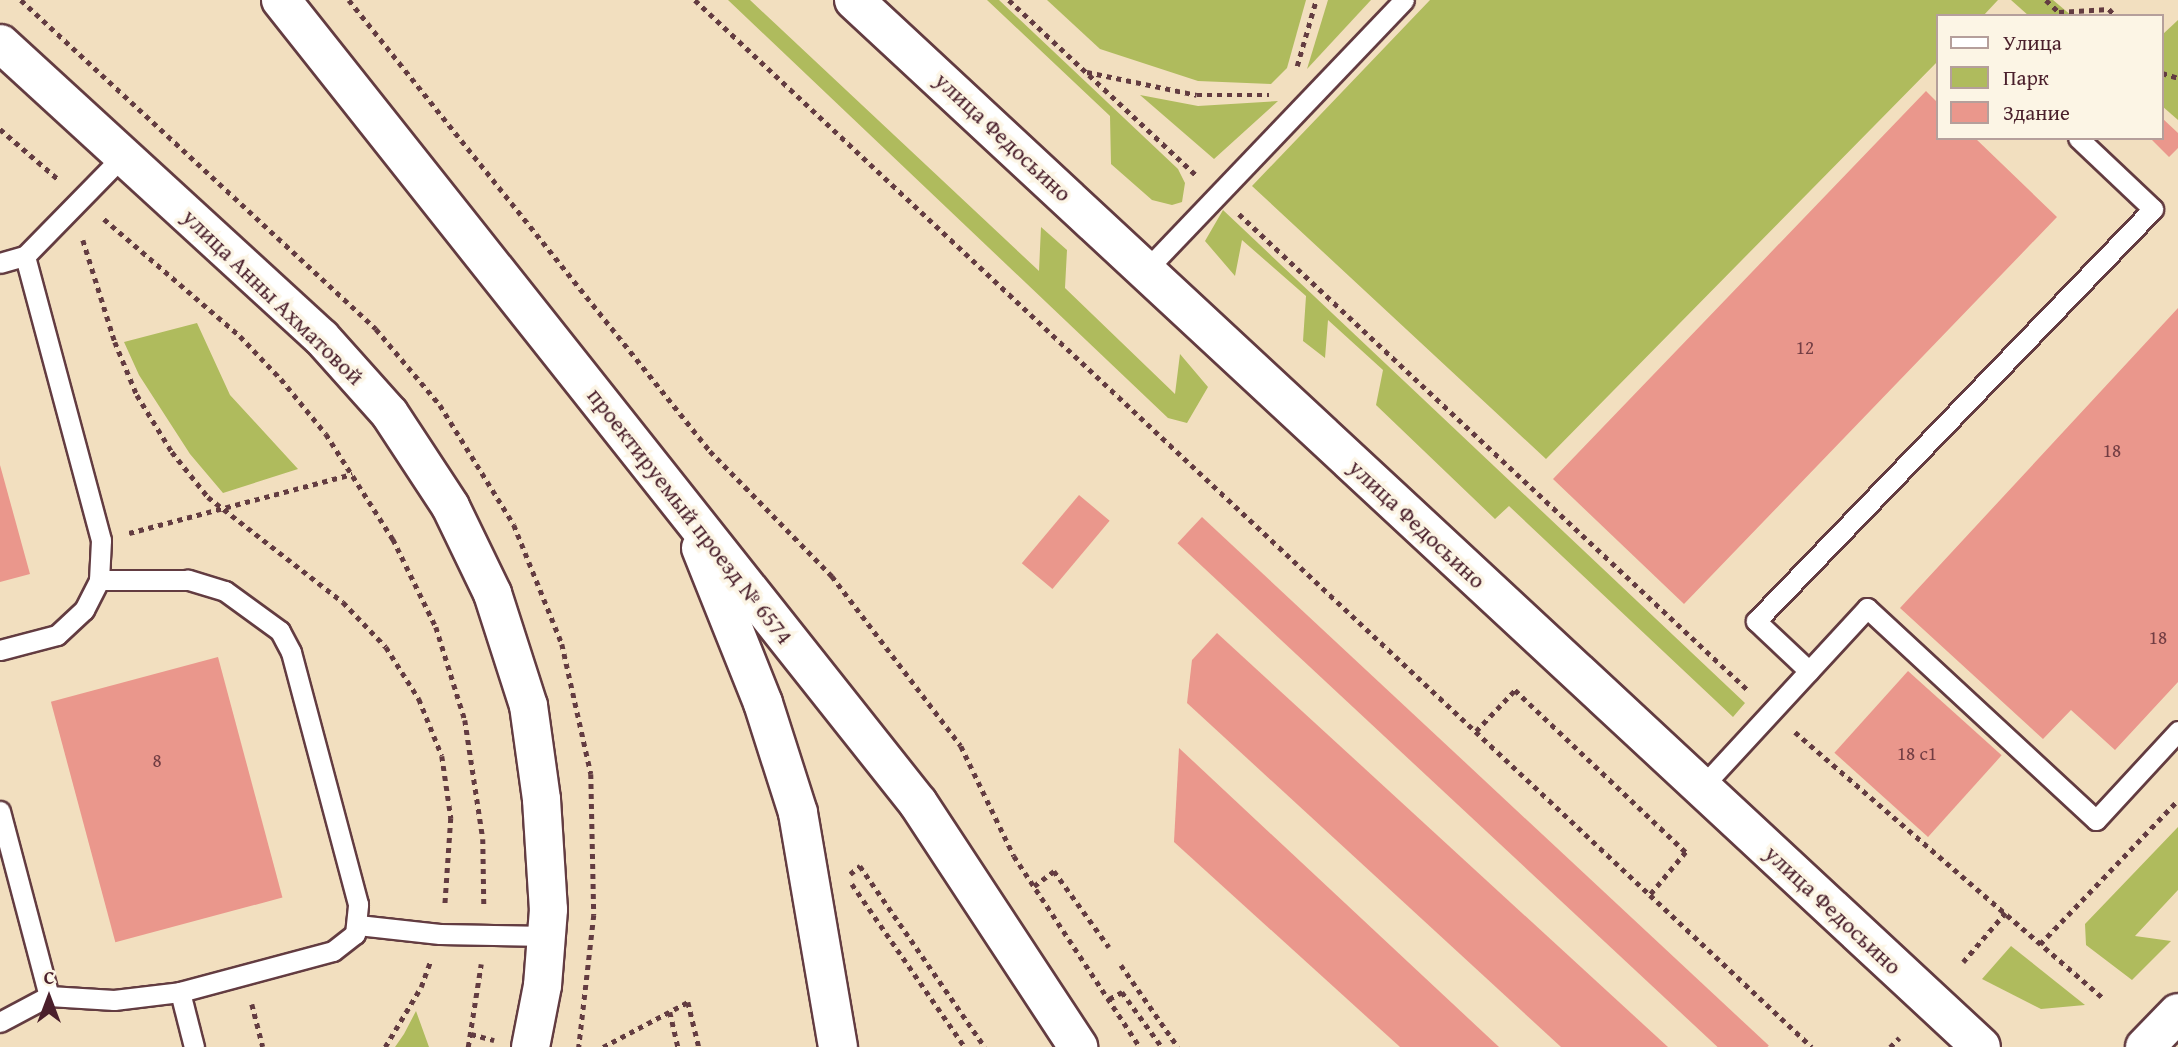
<!DOCTYPE html>
<meta charset="utf-8">
<style>
body{margin:0}
#map{position:relative;width:2178px;height:1047px;overflow:hidden;background:#f2dfbf;font-family:"Gentium Book Plus",serif}
div>[style]{position:absolute}
.green>*{inset:0;background:#afbb5d}
.building>*{inset:0;background:#ea978c;transform-origin:0 0}
.path>*{height:4.5px;margin-top:-2.25px;transform-origin:0;background:repeating-linear-gradient(90deg,#633c41 0 5px,transparent 0 10px)}
.roads{filter:drop-shadow(2px 0 #633c41) drop-shadow(-2px 0 #633c41) drop-shadow(0 2px #633c41) drop-shadow(0 -2px #633c41)}
.lane>*{height:19px;margin:-9.5px;padding:0 9.5px;transform-origin:9.5px;border-radius:9.5px;background:#fff}
.street>*{height:37px;margin:-18.5px;padding:0 18.5px;transform-origin:18.5px;border-radius:18.5px;background:#fff}
.secondary>*{height:38px;margin:-19px;padding:0 19px;transform-origin:19px;border-radius:19px;background:#fff}
span{translate:-50% -50%;white-space:nowrap;text-align:center;line-height:1.15;-webkit-text-stroke:7px #fcf5e5;paint-order:stroke}
.number-label{font-size:19px;color:#723d43}
.number-label span{-webkit-text-stroke-width:0}
.street-label{font-size:23px;color:#4a1f2b}
.legend{position:absolute;left:1936px;top:14px;width:228px;height:126px;box-sizing:border-box;background:#fcf5e5;border:2px solid #b59f9b;margin:0;padding:9px 12px;list-style:none;font-size:21px;color:#4a1f2b}
.legend li{display:flex;align-items:center;gap:14px;height:35px}
.legend b{width:35px;border:2px solid #b59f9b}
.north{position:absolute;left:14px;top:963px;width:70px;height:70px;-webkit-text-stroke:5px #fcf5e5;paint-order:stroke;rotate:0deg;font-size:19px;font-weight:700;line-height:28px;text-align:center;color:#4a1f2b}
.north::after{content:'';display:block;margin:auto;width:24px;height:32px;background:#4a1f2b;clip-path:polygon(50% 0,100% 100%,50% 72%,0 100%)}
</style>
<div id="map">
<div class="green">
<i style="clip-path:polygon(728px 0,750px 0,1039px 271px,1041px 227px,1067px 250px,1065px 288px,1175px 394px,1180px 354px,1208px 387px,1187px 423px,1168px 418px)"></i>
<i style="clip-path:polygon(987px 0,999px 0,1178px 169px,1185px 183px,1182px 202px,1172px 205px,1152px 200px,1111px 164px,1110px 116px)"></i>
<i style="clip-path:polygon(1047px 0,1306px 0,1287px 68px,1271px 84px,1198px 81px,1100px 49px)"></i>
<i style="clip-path:polygon(1328px 0,1371px 0,1307px 69px)"></i>
<i style="clip-path:polygon(1430px 0,1998px 0,1983px 16px,1938px 16px,1938px 61px,1546px 459px,1252px 186px)"></i>
<i style="clip-path:polygon(2011px 0,2053px 0,2072px 16px,2029px 16px)"></i>
<i style="clip-path:polygon(2178px 20px,2178px 120px,2162px 106px,2162px 35px)"></i>
<i style="clip-path:polygon(1140px 95px,1198px 106px,1278px 101px,1214px 159px)"></i>
<i style="clip-path:polygon(1223px 210px,1745px 703px,1733px 717px,1509px 506px,1495px 519px,1376px 405px,1383px 370px,1328px 320px,1325px 358px,1303px 341px,1306px 296px,1242px 240px,1235px 276px,1205px 241px)"></i>
<i style="clip-path:polygon(197px 323px,230px 395px,298px 469px,223px 493px,190px 454px,139px 375px,124px 342px)"></i>
<i style="clip-path:polygon(2178px 827px,2178px 890px,2135px 936px,2171px 941px,2132px 980px,2086px 945px,2085px 924px)"></i>
<i style="clip-path:polygon(2011px 946px,2085px 1005px,2041px 1009px,1982px 979px)"></i>
<i style="clip-path:polygon(416px 1011px,429px 1047px,395px 1047px,404px 1034px)"></i>
</div>
<div class="building">
<i style="clip-path:polygon(1926px 91px,1938px 103px,1938px 138px,1975px 138px,2057px 217px,1684px 604px,1553px 479px)"></i>
<i style="clip-path:polygon(2162px 118px,2178px 133px,2178px 148px,2169px 157px,2150px 138px,2162px 138px)"></i>
<i style="clip-path:polygon(2178px 308px,2178px 682px,2115px 750px,2071px 710px,2043px 739px,1900px 608px)"></i>
<i style="clip-path:polygon(0 465px,30px 574px,0 582px)"></i>
<i style="left:1079px;top:495px;width:40px;height:89px;rotate:40deg"></i>
<i style="left:1202px;top:517px;width:775px;height:36px;rotate:43deg"></i>
<i style="clip-path:polygon(1217px 633px,1668px 1047px,1561px 1047px,1187px 703px,1192px 660px)"></i>
<i style="left:218px;top:657px;width:249px;height:173px;rotate:75deg"></i>
<i style="left:1908px;top:671px;width:126px;height:110px;rotate:42deg"></i>
<i style="clip-path:polygon(1179px 748px,1499px 1047px,1400px 1047px,1174px 842px)"></i>
</div>
<div class="path">
<i style="left:21px;top:0;width:484px;rotate:42.8deg"></i>
<i style="left:376px;top:329px;width:99px;rotate:49.9deg"></i>
<i style="left:440px;top:405px;width:141px;rotate:58.3deg"></i>
<i style="left:514px;top:525px;width:128px;rotate:68deg"></i>
<i style="left:562px;top:644px;width:133px;rotate:77.4deg"></i>
<i style="left:591px;top:774px;width:141px;rotate:88.8deg"></i>
<i style="left:594px;top:915px;width:133px;rotate:96.5deg"></i>
<i style="left:349px;top:0;width:578px;rotate:51.32deg"></i>
<i style="left:710px;top:451px;width:175px;rotate:45.7deg"></i>
<i style="left:832px;top:576px;width:213px;rotate:52.8deg"></i>
<i style="left:961px;top:746px;width:122px;rotate:64.3deg"></i>
<i style="left:1014px;top:856px;width:229px;rotate:56.6deg"></i>
<i style="left:695px;top:0;width:1309px;rotate:43.14deg"></i>
<i style="left:1009px;top:0;width:256px;rotate:43.1deg"></i>
<i style="left:2046px;top:0;width:18px;rotate:43deg"></i>
<i style="left:2059px;top:12px;width:50px;rotate:-3.4deg"></i>
<i style="left:2109px;top:9px;width:9px;rotate:49deg"></i>
<i style="left:1297px;top:66px;width:69px;rotate:-73.9deg"></i>
<i style="left:1087px;top:72px;width:112px;rotate:11.8deg"></i>
<i style="left:1197px;top:95px;width:72px"></i>
<i style="left:2162px;top:73px;width:17px;rotate:17deg"></i>
<i style="left:0;top:129px;width:77px;rotate:40.8deg"></i>
<i style="left:1239px;top:214px;width:698px;rotate:43.09deg"></i>
<i style="left:104px;top:219px;width:179px;rotate:40.7deg"></i>
<i style="left:240px;top:336px;width:59px;rotate:46.4deg"></i>
<i style="left:281px;top:379px;width:71px;rotate:50.7deg"></i>
<i style="left:326px;top:434px;width:125px;rotate:57.5deg"></i>
<i style="left:393px;top:539px;width:98px;rotate:64deg"></i>
<i style="left:436px;top:627px;width:97px;rotate:72.7deg"></i>
<i style="left:465px;top:720px;width:120px;rotate:81.4deg"></i>
<i style="left:483px;top:839px;width:67px;rotate:89.1deg"></i>
<i style="left:83px;top:240px;width:107px;rotate:72.6deg"></i>
<i style="left:115px;top:342px;width:57px;rotate:67.5deg"></i>
<i style="left:137px;top:395px;width:67px;rotate:58.4deg"></i>
<i style="left:172px;top:452px;width:58px;rotate:51.3deg"></i>
<i style="left:208px;top:497px;width:171px;rotate:37.9deg"></i>
<i style="left:343px;top:602px;width:62px;rotate:46.3deg"></i>
<i style="left:386px;top:647px;width:62px;rotate:57.6deg"></i>
<i style="left:419px;top:699px;width:61px;rotate:68deg"></i>
<i style="left:442px;top:756px;width:63px;rotate:81.7deg"></i>
<i style="left:451px;top:818px;width:88px;rotate:93.9deg"></i>
<i style="left:129px;top:533px;width:231px;rotate:-14.8deg"></i>
<i style="left:1476px;top:731px;width:57px;rotate:-46.4deg"></i>
<i style="left:1515px;top:690px;width:236px;rotate:43.5deg"></i>
<i style="left:1686px;top:852px;width:56px;rotate:129.9deg"></i>
<i style="left:1650px;top:895px;width:222px;rotate:43.2deg"></i>
<i style="left:1795px;top:732px;width:408px;rotate:40.8deg"></i>
<i style="left:850px;top:874px;width:13px;rotate:-39deg"></i>
<i style="left:860px;top:866px;width:220px;rotate:55.4deg"></i>
<i style="left:852px;top:884px;width:198px;rotate:55.3deg"></i>
<i style="left:1034px;top:886px;width:25px;rotate:-37deg"></i>
<i style="left:1054px;top:871px;width:94px;rotate:54.1deg"></i>
<i style="left:2040px;top:944px;width:199px;rotate:-46.2deg"></i>
<i style="left:1963px;top:962px;width:65px;rotate:-49.4deg"></i>
<i style="left:1121px;top:965px;width:100px;rotate:55.2deg"></i>
<i style="left:1109px;top:999px;width:15px;rotate:-28deg"></i>
<i style="left:1122px;top:992px;width:68px;rotate:54deg"></i>
<i style="left:252px;top:1004px;width:44px;rotate:75.7deg"></i>
<i style="left:670px;top:1012px;width:36px;rotate:77deg"></i>
<i style="left:471px;top:1034px;width:24px;rotate:15deg"></i>
<i style="left:385px;top:1047px;width:70px;rotate:-59deg"></i>
<i style="left:421px;top:987px;width:27px;rotate:-70deg"></i>
<i style="left:468px;top:1047px;width:84px;rotate:-81.1deg"></i>
<i style="left:603px;top:1047px;width:96px;rotate:-27.9deg"></i>
<i style="left:688px;top:1002px;width:46px;rotate:76.3deg"></i>
<i style="left:1890px;top:1047px;width:13px;rotate:-45deg"></i>
</div>
<div class="roads">
<div class="lane">
<i style="left:0;top:263px;width:26px;rotate:-16deg"></i>
<i style="left:1146px;top:270px;width:373px;rotate:-46.3deg"></i>
<i style="left:0;top:650px;width:59px;rotate:-14.7deg"></i>
<i style="left:57px;top:635px;width:37px;rotate:-43deg"></i>
<i style="left:84px;top:610px;width:34px;rotate:-63deg"></i>
<i style="left:99px;top:580px;width:40px;rotate:-87.1deg"></i>
<i style="left:101px;top:540px;width:294px;rotate:-105deg"></i>
<i style="left:25px;top:256px;width:140px;rotate:-45.6deg"></i>
<i style="left:1809px;top:671px;width:73px;rotate:-136.7deg"></i>
<i style="left:1756px;top:621px;width:572px;rotate:-46.06deg"></i>
<i style="left:2153px;top:209px;width:103px;rotate:-136.6deg"></i>
<i style="left:1701px;top:788px;width:245px;rotate:-47.3deg"></i>
<i style="left:1867px;top:608px;width:312px;rotate:42.8deg"></i>
<i style="left:2096px;top:820px;width:121px;rotate:-47.3deg"></i>
<i style="left:0;top:811px;width:191px;rotate:75.2deg"></i>
<i style="left:49px;top:996px;width:65px;rotate:3.5deg"></i>
<i style="left:114px;top:1000px;width:66px;rotate:-6.9deg"></i>
<i style="left:180px;top:992px;width:158px;rotate:-15deg"></i>
<i style="left:333px;top:951px;width:28px;rotate:-38deg"></i>
<i style="left:355px;top:934px;width:30px;rotate:-84deg"></i>
<i style="left:358px;top:904px;width:261px;rotate:-104.9deg"></i>
<i style="left:291px;top:652px;width:24px;rotate:-118deg"></i>
<i style="left:280px;top:631px;width:68px;rotate:-144deg"></i>
<i style="left:225px;top:591px;width:39px;rotate:-163deg"></i>
<i style="left:188px;top:580px;width:89px;rotate:180deg"></i>
<i style="left:358px;top:925px;width:82px;rotate:6.3deg"></i>
<i style="left:440px;top:934px;width:107px;rotate:1.1deg"></i>
<i style="left:180px;top:992px;width:57px;rotate:75.7deg"></i>
<i style="left:0;top:1022px;width:55px;rotate:-28deg"></i>
</div>
<div class="street">
<i style="left:0;top:43px;width:435px;rotate:42.5deg"></i>
<i style="left:321px;top:337px;width:102px;rotate:48.2deg"></i>
<i style="left:389px;top:413px;width:111px;rotate:56.7deg"></i>
<i style="left:450px;top:506px;width:97px;rotate:64.2deg"></i>
<i style="left:492px;top:593px;width:118px;rotate:72.2deg"></i>
<i style="left:528px;top:705px;width:95px;rotate:82.1deg"></i>
<i style="left:541px;top:799px;width:110px;rotate:86.4deg"></i>
<i style="left:548px;top:909px;width:76px;rotate:94.5deg"></i>
<i style="left:542px;top:985px;width:63px;rotate:101deg"></i>
</div>
<div class="secondary">
<i style="left:281px;top:0;width:1025px;rotate:51.58deg"></i>
<i style="left:918px;top:803px;width:292px;rotate:56.7deg"></i>
<i style="left:854px;top:0;width:1538px;rotate:42.89deg"></i>
<i style="left:701px;top:548px;width:167px;rotate:68.2deg"></i>
<i style="left:763px;top:703px;width:115px;rotate:72.3deg"></i>
<i style="left:798px;top:813px;width:237px;rotate:80.3deg"></i>
<i style="left:2145px;top:1047px;width:47px;rotate:-45.9deg"></i>
</div>
</div>
<div class="number-label">
<span style="left:1805px;top:348px">12</span>
<span style="left:2112px;top:451px">18</span>
<span style="left:2158px;top:638px">18</span>
<span style="left:1917px;top:754px">18 с1</span>
<span style="left:157px;top:761px">8</span>
</div>
<div class="street-label">
<span style="left:1003px;top:137px;rotate:43deg">улица Федосьино</span>
<span style="left:273px;top:297px;rotate:44deg">улица Анны Ахматовой</span>
<span style="left:690px;top:516px;rotate:52deg">проектируемый проезд № 6574</span>
<span style="left:1417px;top:524px;rotate:43deg">улица Федосьино</span>
<span style="left:1833px;top:910px;rotate:43deg">улица Федосьино</span>
</div>
<ul class="legend">
<li><b style="height:9px;background:#fff"></b>Улица</li>
<li><b style="height:19px;background:#afbb5d"></b>Парк</li>
<li><b style="height:19px;background:#ea978c"></b>Здание</li>
</ul>
<div class="north">С</div>
</div>
